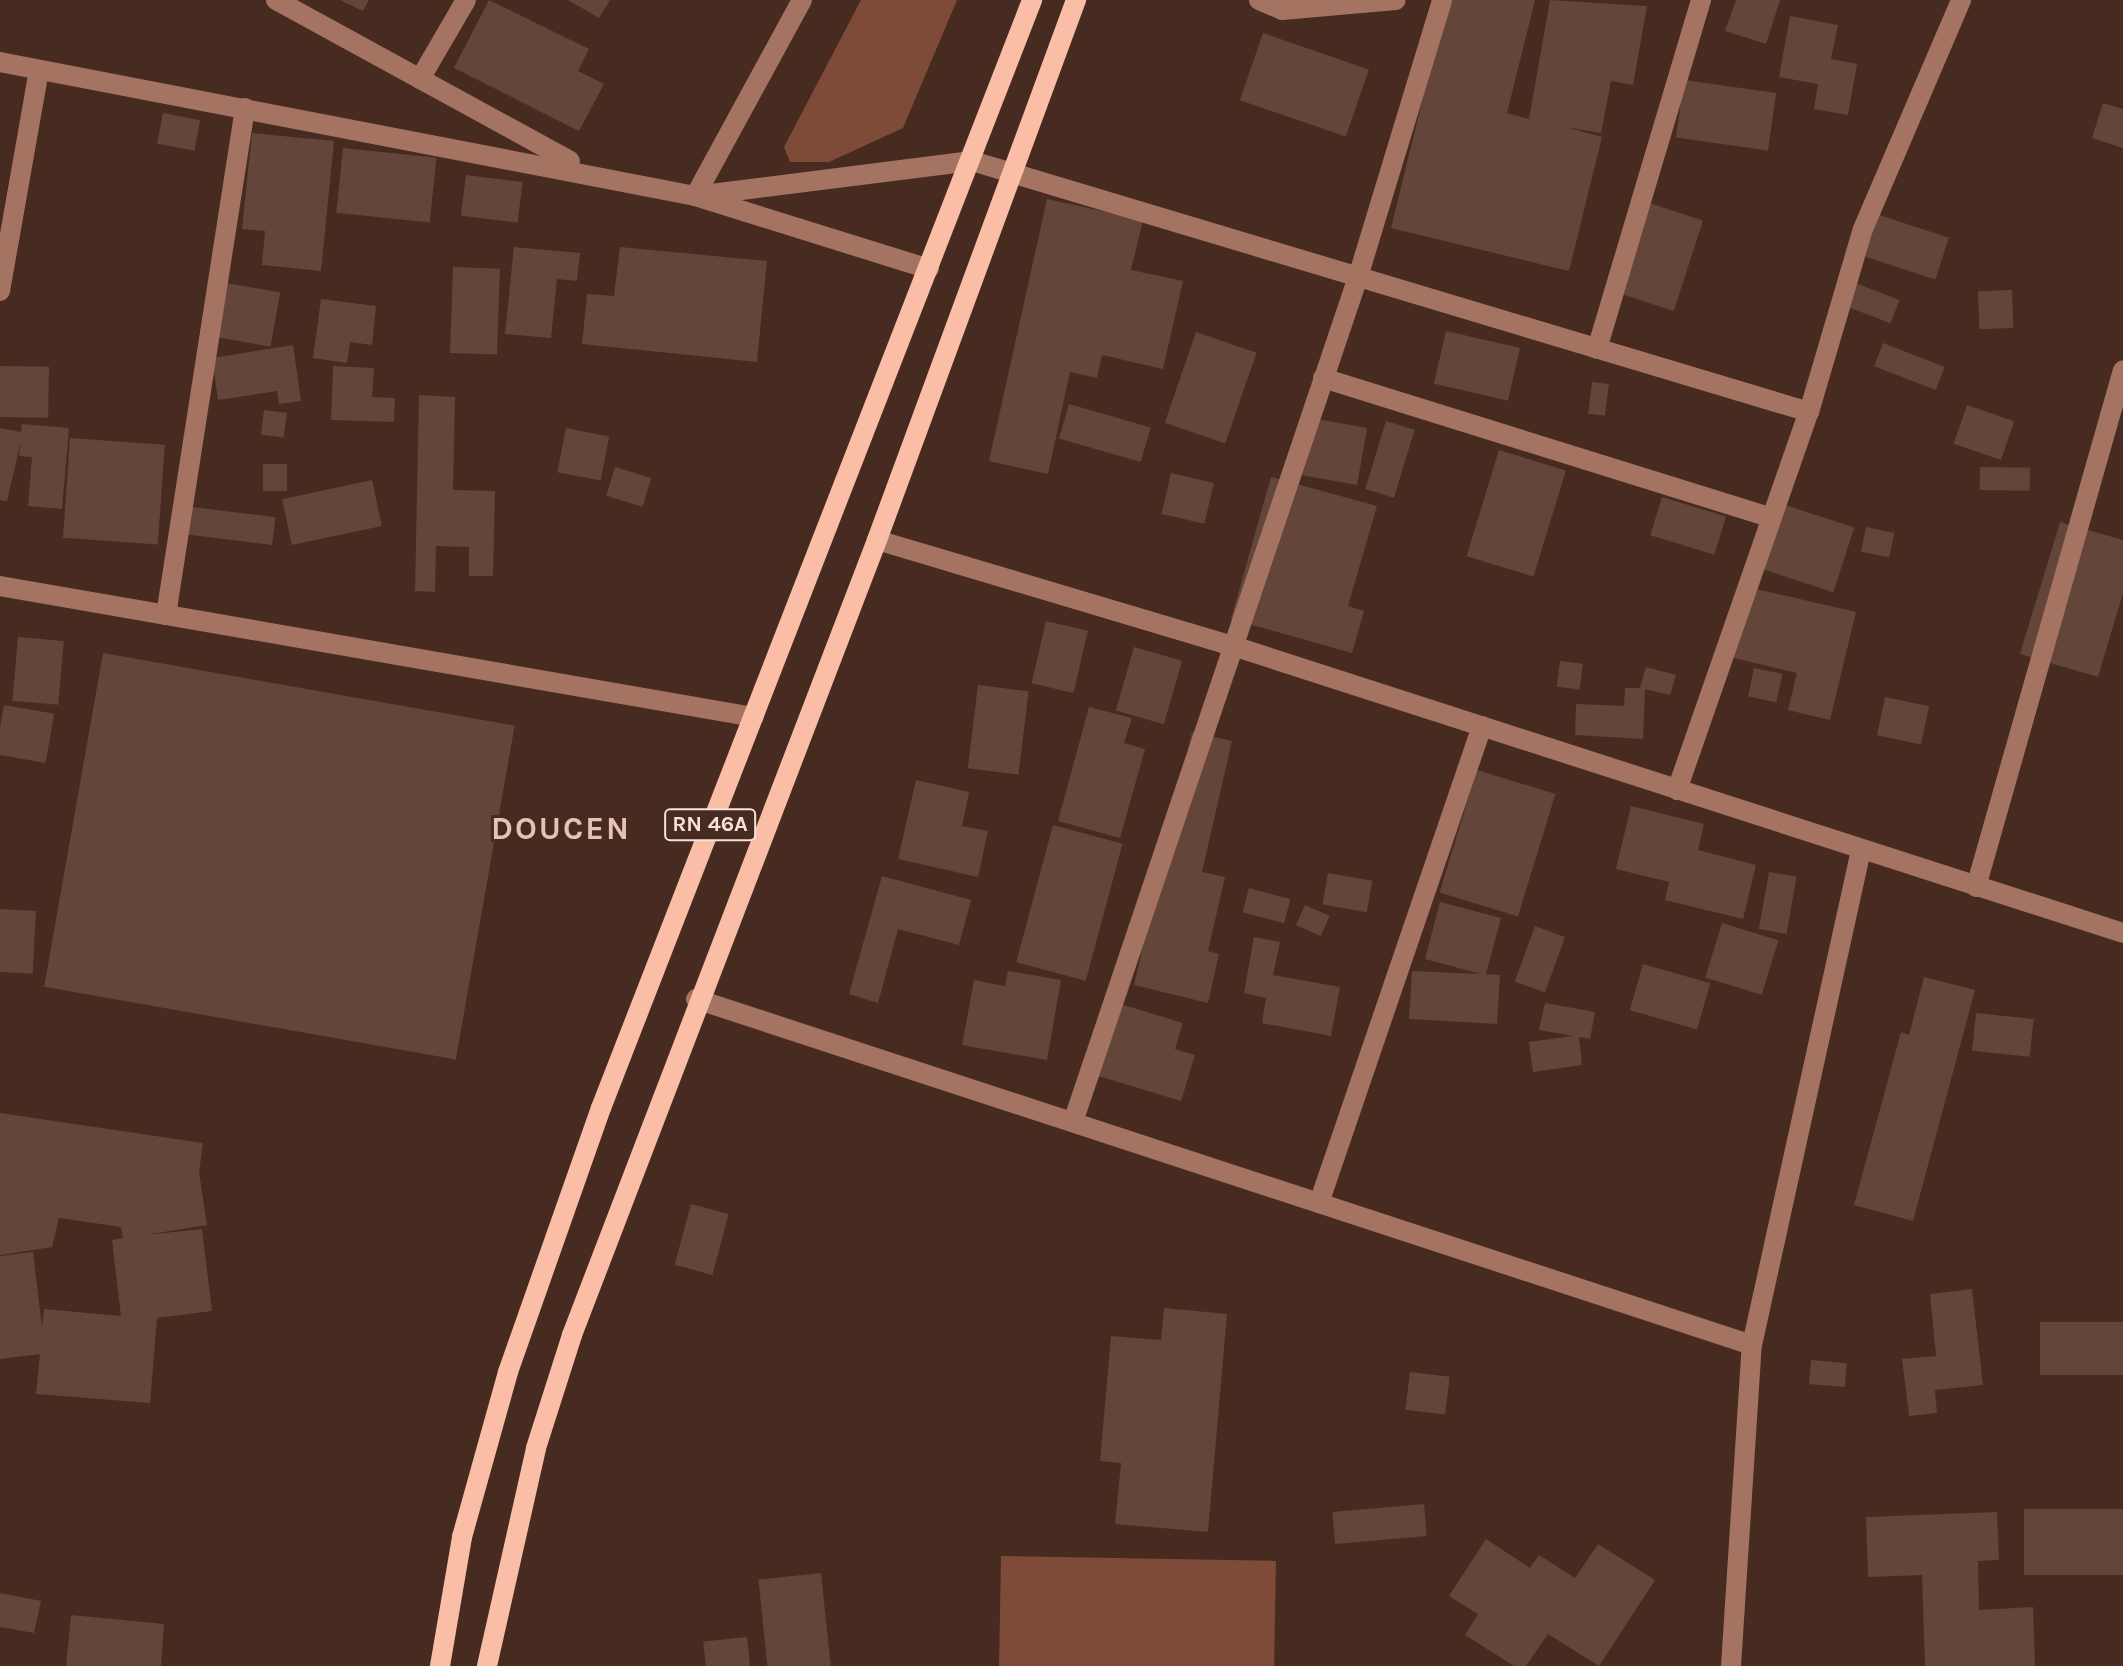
<!DOCTYPE html>
<style>
body{margin:0}
#map{position:relative;width:2123px;height:1666px;overflow:hidden;background:#472b21;font-family:Karla,sans-serif}
div>[style]{position:absolute}
.green>*{inset:0;background:#7d4b37;transform-origin:0 0}
.building>*{inset:0;background:#63453a;transform-origin:0 0}
.minor>*{height:20px;margin:-10px;padding:0 10px;transform-origin:10px;border-radius:10px;background:#a47361}
.major>*{height:20px;margin:-10px;padding:0 10px;transform-origin:10px;border-radius:10px;background:#fabea7}
span{translate:-50% -50%;white-space:nowrap;text-align:center;line-height:1.15;-webkit-text-stroke:6px #472b21;paint-order:stroke}
.shield-label span{padding:2px 6px;background:#472b21;border:2px solid;border-radius:6px;-webkit-text-stroke-width:0}
.shield-label{font-size:22px;color:#f5e2db;font-weight:700}
.district-label{font-size:32px;color:#e6c2b4;font-weight:700;letter-spacing:2px}
</style>
<div id="map">
<div class="green">
<i style="clip-path:polygon(861px 0,957px 0,903px 128px,829px 162px,790px 162px,784px 147px)"></i>
<i style="left:1001px;top:1556px;width:275px;height:110px;rotate:1deg"></i>
</div>
<div class="building">
<i style="clip-path:polygon(340px 0,369px 0,363px 11px)"></i>
<i style="clip-path:polygon(489px 0,589px 49px,578px 71px,604px 84px,579px 131px,454px 68px)"></i>
<i style="clip-path:polygon(568px 0,610px 0,599px 18px)"></i>
<i style="clip-path:polygon(1447px 0,1535px 0,1507px 113px,1529px 119px,1550px 0,1647px 6px,1633px 85px,1611px 81px,1601px 133px,1566px 127px,1602px 137px,1569px 271px,1391px 228px)"></i>
<i style="clip-path:polygon(1736px 0,1780px 0,1766px 44px,1725px 31px)"></i>
<i style="clip-path:polygon(1790px 16px,1838px 25px,1831px 59px,1857px 64px,1848px 115px,1814px 109px,1818px 84px,1779px 77px)"></i>
<i style="left:1263px;top:33px;width:112px;height:71px;rotate:19deg"></i>
<i style="left:1684px;top:80px;width:93px;height:58px;rotate:8deg"></i>
<i style="clip-path:polygon(2103px 103px,2123px 109px,2123px 148px,2092px 138px)"></i>
<i style="left:163px;top:113px;width:38px;height:31px;rotate:11deg"></i>
<i style="clip-path:polygon(252px 133px,334px 141px,321px 271px,262px 265px,265px 231px,242px 229px)"></i>
<i style="left:343px;top:148px;width:94px;height:65px;rotate:6deg"></i>
<i style="left:466px;top:175px;width:57px;height:41px;rotate:7deg"></i>
<i style="clip-path:polygon(1047px 199px,1143px 220px,1131px 270px,1183px 281px,1163px 369px,1102px 355px,1097px 378px,1070px 372px,1048px 474px,989px 461px)"></i>
<i style="left:1646px;top:202px;width:60px;height:95px;rotate:18deg"></i>
<i style="left:1870px;top:212px;width:83px;height:44px;rotate:18deg"></i>
<i style="clip-path:polygon(514px 247px,580px 253px,577px 281px,557px 279px,551px 338px,505px 334px)"></i>
<i style="clip-path:polygon(620px 247px,767px 261px,757px 362px,582px 344px,587px 294px,614px 296px)"></i>
<i style="left:453px;top:267px;width:47px;height:86px;rotate:2deg"></i>
<i style="left:1850px;top:281px;width:53px;height:25px;rotate:21deg"></i>
<i style="left:221px;top:282px;width:60px;height:55px;rotate:10deg"></i>
<i style="left:2012px;top:290px;width:38px;height:34px;rotate:88deg"></i>
<i style="clip-path:polygon(321px 299px,376px 306px,372px 345px,350px 342px,347px 363px,313px 358px)"></i>
<i style="left:1446px;top:331px;width:76px;height:54px;rotate:13deg"></i>
<i style="left:1196px;top:332px;width:64px;height:96px;rotate:19deg"></i>
<i style="left:1883px;top:343px;width:66px;height:25px;rotate:21deg"></i>
<i style="clip-path:polygon(293px 345px,301px 401px,279px 404px,277px 391px,218px 400px,212px 358px)"></i>
<i style="left:0;top:366px;width:49px;height:51px;rotate:1deg"></i>
<i style="clip-path:polygon(333px 366px,374px 368px,372px 397px,395px 398px,394px 422px,331px 420px)"></i>
<i style="left:1592px;top:382px;width:17px;height:32px;rotate:7deg"></i>
<i style="clip-path:polygon(419px 395px,455px 397px,453px 490px,495px 491px,493px 576px,469px 576px,469px 547px,436px 546px,435px 592px,415px 591px)"></i>
<i style="left:1069px;top:404px;width:85px;height:36px;rotate:16deg"></i>
<i style="left:1967px;top:405px;width:50px;height:41px;rotate:19deg"></i>
<i style="left:264px;top:410px;width:23px;height:25px;rotate:7deg"></i>
<i style="left:1311px;top:418px;width:57px;height:58px;rotate:10deg"></i>
<i style="left:1386px;top:421px;width:30px;height:71px;rotate:17deg"></i>
<i style="clip-path:polygon(22px 424px,69px 428px,62px 509px,28px 506px,32px 457px,19px 456px,21px 441px,7px 501px,0 500px,0 428px,21px 432px)"></i>
<i style="left:566px;top:428px;width:44px;height:45px;rotate:11deg"></i>
<i style="left:70px;top:438px;width:95px;height:100px;rotate:4deg"></i>
<i style="left:1499px;top:450px;width:70px;height:111px;rotate:17deg"></i>
<i style="left:263px;top:464px;width:24px;height:27px"></i>
<i style="left:615px;top:467px;width:38px;height:30px;rotate:17deg"></i>
<i style="left:1980px;top:467px;width:50px;height:23px;rotate:1deg"></i>
<i style="left:1171px;top:473px;width:44px;height:42px;rotate:13deg"></i>
<i style="clip-path:polygon(1271px 477px,1377px 506px,1348px 606px,1364px 611px,1352px 653px,1231px 619px)"></i>
<i style="left:372px;top:480px;width:47px;height:92px;rotate:78deg"></i>
<i style="left:1662px;top:497px;width:67px;height:40px;rotate:17deg"></i>
<i style="left:1782px;top:504px;width:76px;height:68px;rotate:18deg"></i>
<i style="left:192px;top:507px;width:84px;height:28px;rotate:7deg"></i>
<i style="clip-path:polygon(2060px 522px,2123px 540px,2123px 593px,2098px 677px,2020px 654px)"></i>
<i style="left:1866px;top:527px;width:29px;height:25px;rotate:12deg"></i>
<i style="clip-path:polygon(1747px 587px,1856px 612px,1830px 720px,1788px 710px,1797px 673px,1730px 657px)"></i>
<i style="left:1046px;top:621px;width:43px;height:64px;rotate:13deg"></i>
<i style="left:18px;top:637px;width:46px;height:64px;rotate:5deg"></i>
<i style="left:1134px;top:647px;width:50px;height:66px;rotate:16deg"></i>
<i style="left:103px;top:653px;width:418px;height:339px;rotate:10deg"></i>
<i style="left:1560px;top:661px;width:23px;height:26px;rotate:7deg"></i>
<i style="clip-path:polygon(1646px 667px,1676px 675px,1670px 695px,1645px 689px,1643px 739px,1575px 735px,1576px 704px,1624px 706px,1625px 688px,1640px 688px)"></i>
<i style="left:1754px;top:668px;width:29px;height:29px;rotate:12deg"></i>
<i style="left:978px;top:685px;width:51px;height:84px;rotate:7deg"></i>
<i style="left:1885px;top:697px;width:45px;height:39px;rotate:12deg"></i>
<i style="left:4px;top:705px;width:51px;height:50px;rotate:10deg"></i>
<i style="clip-path:polygon(1089px 707px,1132px 718px,1124px 743px,1145px 749px,1120px 838px,1058px 821px)"></i>
<i style="clip-path:polygon(1192px 732px,1232px 741px,1202px 872px,1225px 877px,1208px 951px,1219px 954px,1208px 1003px,1134px 985px)"></i>
<i style="left:1477px;top:770px;width:82px;height:128px;rotate:17deg"></i>
<i style="clip-path:polygon(916px 780px,969px 792px,962px 826px,988px 831px,978px 877px,898px 859px)"></i>
<i style="clip-path:polygon(1631px 806px,1704px 824px,1698px 850px,1756px 865px,1743px 919px,1665px 900px,1669px 882px,1616px 869px)"></i>
<i style="left:1053px;top:825px;width:72px;height:142px;rotate:15deg"></i>
<i style="left:1769px;top:872px;width:28px;height:58px;rotate:10deg"></i>
<i style="left:1328px;top:873px;width:45px;height:32px;rotate:10deg"></i>
<i style="clip-path:polygon(882px 876px,971px 900px,959px 945px,898px 929px,878px 1003px,849px 994px)"></i>
<i style="left:1249px;top:888px;width:43px;height:25px;rotate:15deg"></i>
<i style="clip-path:polygon(1440px 902px,1501px 918px,1486px 974px,1500px 975px,1497px 1024px,1409px 1019px,1412px 971px,1481px 974px,1425px 959px)"></i>
<i style="left:1305px;top:905px;width:27px;height:22px;rotate:24deg"></i>
<i style="left:0;top:909px;width:36px;height:63px;rotate:3deg"></i>
<i style="left:1722px;top:923px;width:59px;height:57px;rotate:17deg"></i>
<i style="left:1535px;top:926px;width:32px;height:59px;rotate:20deg"></i>
<i style="clip-path:polygon(1254px 937px,1280px 942px,1273px 975px,1340px 987px,1331px 1036px,1262px 1023px,1266px 998px,1244px 993px)"></i>
<i style="left:1643px;top:964px;width:70px;height:48px;rotate:16deg"></i>
<i style="clip-path:polygon(1008px 971px,1061px 980px,1047px 1060px,962px 1045px,974px 980px,1005px 986px)"></i>
<i style="clip-path:polygon(1924px 977px,1975px 990px,1913px 1221px,1854px 1205px,1901px 1032px,1909px 1035px)"></i>
<i style="clip-path:polygon(1117px 1003px,1183px 1023px,1175px 1049px,1195px 1055px,1181px 1101px,1095px 1075px)"></i>
<i style="clip-path:polygon(1545px 1003px,1595px 1012px,1590px 1039px,1579px 1037px,1582px 1065px,1533px 1072px,1529px 1042px,1573px 1036px,1539px 1030px)"></i>
<i style="left:1976px;top:1013px;width:58px;height:38px;rotate:6deg"></i>
<i style="clip-path:polygon(0 1113px,203px 1143px,199px 1172px,207px 1225px,145px 1235px,202px 1229px,212px 1311px,157px 1318px,150px 1403px,36px 1394px,40px 1354px,0 1359px,0 1256px,33px 1252px,42px 1327px,44px 1309px,121px 1316px,112px 1240px,123px 1238px,121px 1227px,59px 1218px,52px 1247px,0 1255px)"></i>
<i style="left:691px;top:1204px;width:39px;height:63px;rotate:15deg"></i>
<i style="clip-path:polygon(1972px 1289px,1983px 1385px,1935px 1390px,1937px 1413px,1909px 1416px,1902px 1359px,1936px 1356px,1930px 1294px)"></i>
<i style="clip-path:polygon(1164px 1308px,1227px 1314px,1208px 1532px,1115px 1524px,1121px 1463px,1100px 1461px,1111px 1336px,1161px 1340px)"></i>
<i style="left:2123px;top:1322px;width:53px;height:83px;rotate:90deg"></i>
<i style="left:1811px;top:1360px;width:36px;height:24px;rotate:5deg"></i>
<i style="left:1410px;top:1372px;width:40px;height:38px;rotate:7deg"></i>
<i style="left:1424px;top:1504px;width:32px;height:92px;rotate:85deg"></i>
<i style="left:2123px;top:1509px;width:66px;height:99px;rotate:90deg"></i>
<i style="clip-path:polygon(1997px 1512px,1999px 1560px,1978px 1561px,1979px 1610px,2033px 1607px,2035px 1666px,1925px 1666px,1922px 1575px,1868px 1577px,1866px 1517px)"></i>
<i style="clip-path:polygon(1486px 1539px,1530px 1568px,1539px 1555px,1575px 1578px,1598px 1544px,1655px 1580px,1599px 1666px,1548px 1634px,1526px 1666px,1514px 1666px,1465px 1635px,1478px 1614px,1449px 1596px)"></i>
<i style="left:821px;top:1573px;width:94px;height:63px;rotate:84deg"></i>
<i style="clip-path:polygon(0 1593px,41px 1601px,34px 1633px,0 1627px)"></i>
<i style="clip-path:polygon(71px 1615px,164px 1624px,161px 1666px,66px 1666px)"></i>
<i style="left:747px;top:1637px;width:29px;height:44px;rotate:84deg"></i>
</div>
<div class="minor">
<i style="left:276px;top:0;width:335px;rotate:28.7deg"></i>
<i style="left:802px;top:0;width:223px;rotate:118.6deg"></i>
<i style="left:695px;top:196px;width:245px;rotate:17.3deg"></i>
<i style="left:1259px;top:0;width:25px;rotate:23deg"></i>
<i style="left:1282px;top:10px;width:114px;rotate:-5deg"></i>
<i style="left:0;top:62px;width:708px;rotate:10.91deg"></i>
<i style="left:695px;top:196px;width:279px;rotate:-7.2deg"></i>
<i style="left:972px;top:161px;width:874px;rotate:16.69deg"></i>
<i style="left:420px;top:79px;width:91px;rotate:-59.8deg"></i>
<i style="left:0;top:291px;width:224px;rotate:-80deg"></i>
<i style="left:1597px;top:349px;width:364px;rotate:-73.4deg"></i>
<i style="left:1323px;top:378px;width:470px;rotate:17.3deg"></i>
<i style="left:877px;top:540px;width:368px;rotate:16.6deg"></i>
<i style="left:1230px;top:645px;width:938px;rotate:17.87deg"></i>
<i style="left:0;top:586px;width:765px;rotate:9.86deg"></i>
<i style="left:166px;top:615px;width:513px;rotate:-81.14deg"></i>
<i style="left:1677px;top:790px;width:400px;rotate:-70.8deg"></i>
<i style="left:1809px;top:412px;width:191px;rotate:-73.6deg"></i>
<i style="left:1863px;top:229px;width:249px;rotate:-66.8deg"></i>
<i style="left:1976px;top:887px;width:537px;rotate:-74.13deg"></i>
<i style="left:696px;top:999px;width:1111px;rotate:18.14deg"></i>
<i style="left:1073px;top:1122px;width:892px;rotate:-71.36deg"></i>
<i style="left:1358px;top:277px;width:289px;rotate:-73.1deg"></i>
<i style="left:1319px;top:1203px;width:504px;rotate:-71.13deg"></i>
<i style="left:1731px;top:1666px;width:322px;rotate:-86.3deg"></i>
<i style="left:1752px;top:1345px;width:507px;rotate:-77.58deg"></i>
</div>
<div class="major">
<i style="left:440px;top:1666px;width:131px;rotate:-80.3deg"></i>
<i style="left:462px;top:1537px;width:171px;rotate:-74.4deg"></i>
<i style="left:508px;top:1372px;width:280px;rotate:-70.6deg"></i>
<i style="left:601px;top:1108px;width:1189px;rotate:-68.74deg"></i>
<i style="left:487px;top:1666px;width:223px;rotate:-77.3deg"></i>
<i style="left:536px;top:1448px;width:119px;rotate:-72.3deg"></i>
<i style="left:572px;top:1335px;width:851px;rotate:-69.01deg"></i>
<i style="left:877px;top:540px;width:576px;rotate:-69.77deg"></i>
</div>
<div class="shield-label">
<span style="left:710px;top:825px">RN 46A</span>
</div>
<div class="district-label">
<span style="left:561px;top:829px">DOUCEN</span>
</div>
</div>
